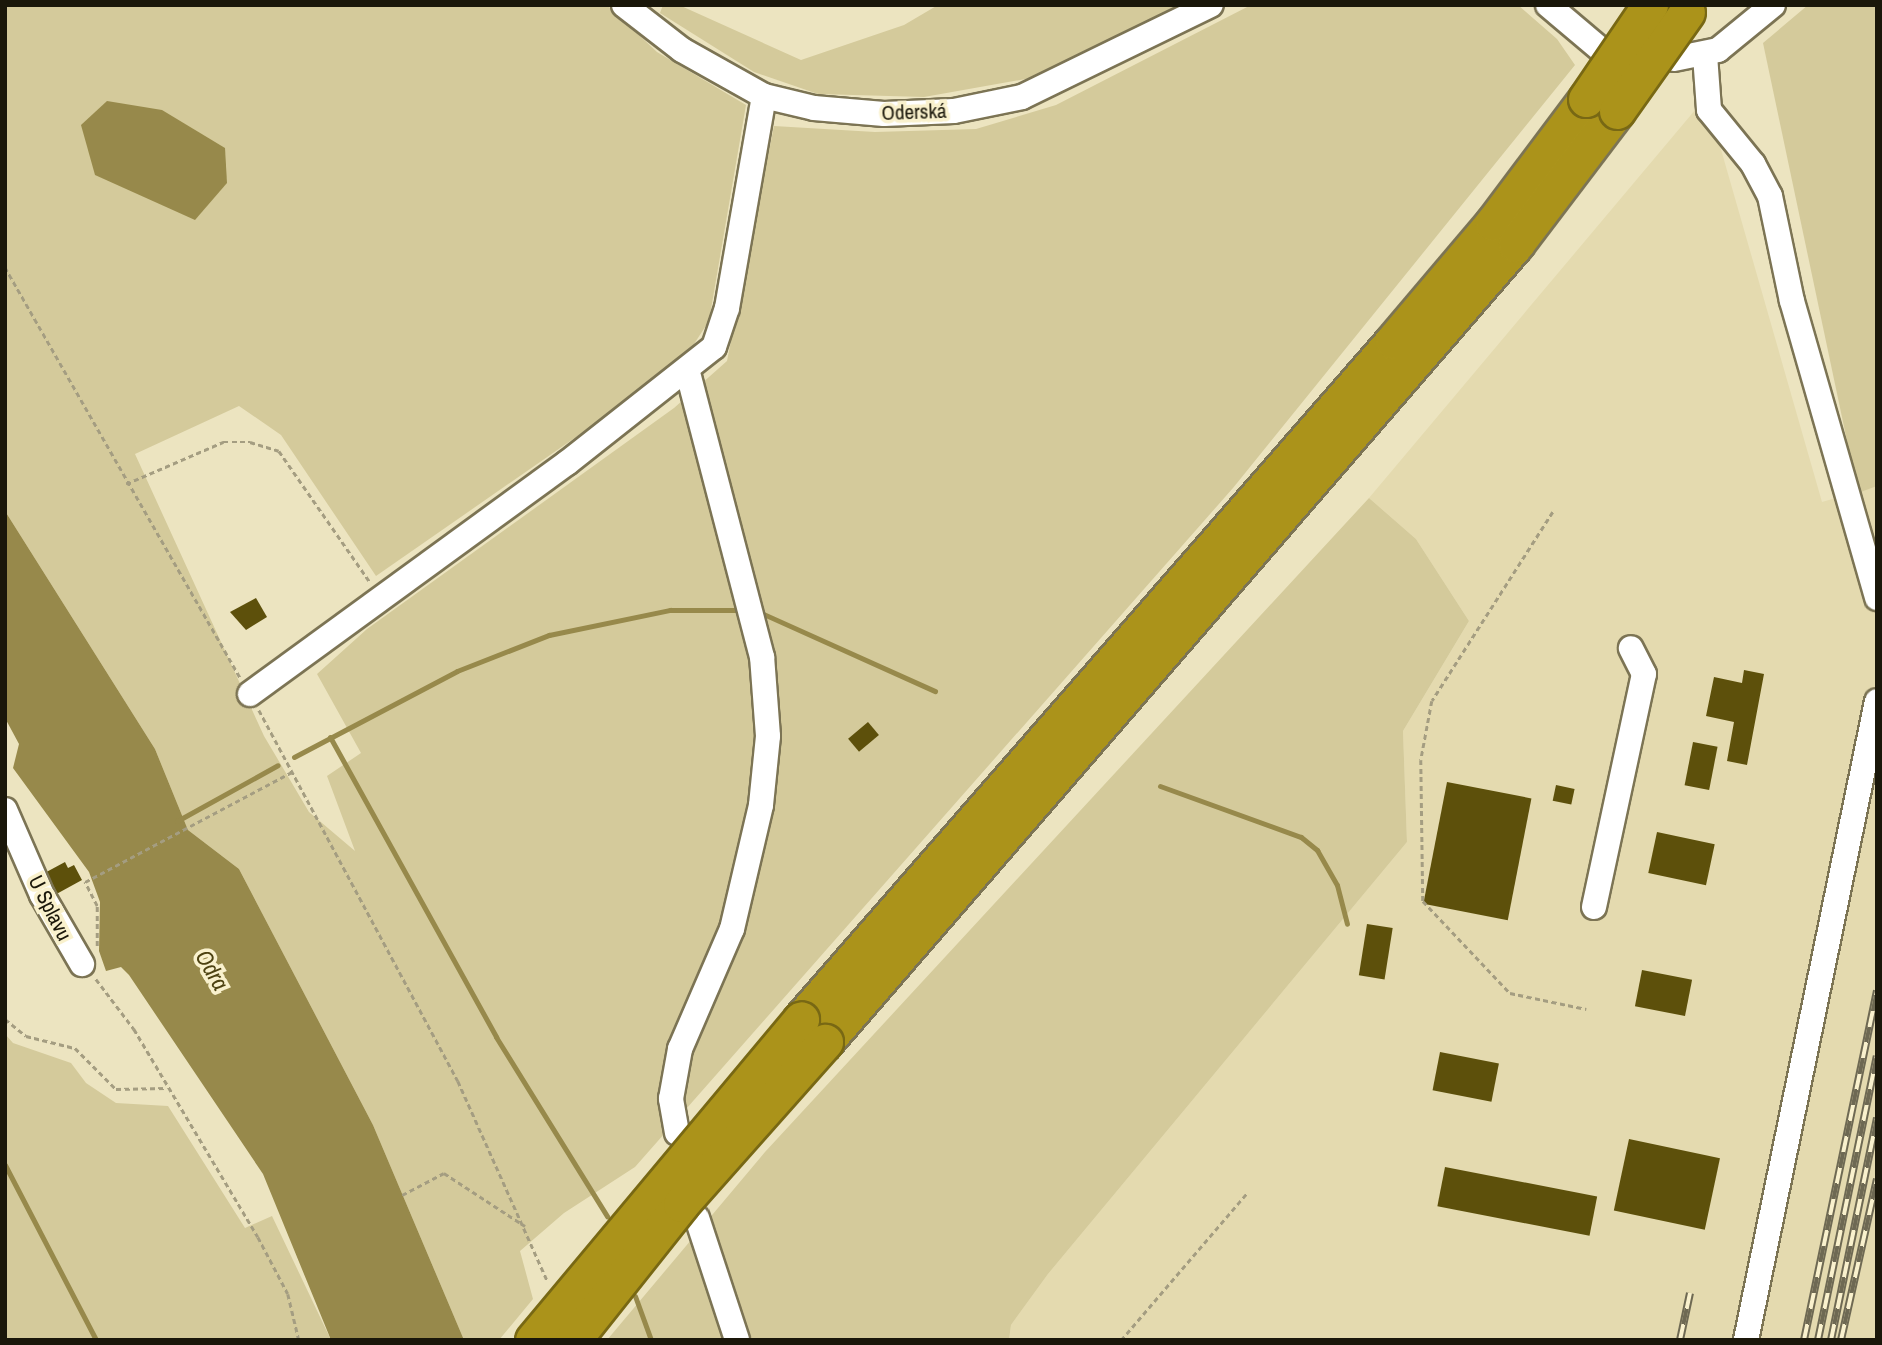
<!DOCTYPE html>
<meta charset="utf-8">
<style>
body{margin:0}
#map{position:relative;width:1882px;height:1345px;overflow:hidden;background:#ece4c0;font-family:"Archivo Narrow",sans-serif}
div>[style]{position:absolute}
.built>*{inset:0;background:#e4daaf}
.green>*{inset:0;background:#d4ca9b}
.water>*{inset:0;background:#97894b}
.stream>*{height:5px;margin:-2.5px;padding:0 2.5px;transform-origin:2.5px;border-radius:2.5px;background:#97894b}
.building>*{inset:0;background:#5d500b;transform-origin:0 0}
.path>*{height:2.5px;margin-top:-1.25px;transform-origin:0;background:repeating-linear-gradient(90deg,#a49d81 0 5px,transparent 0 8.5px)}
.roads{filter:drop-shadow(2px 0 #7c7454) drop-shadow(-2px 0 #7c7454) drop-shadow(0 2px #7c7454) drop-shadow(0 -2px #7c7454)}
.minor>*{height:24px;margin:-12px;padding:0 12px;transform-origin:12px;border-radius:12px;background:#fff}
.highway>*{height:35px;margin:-17.5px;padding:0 17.5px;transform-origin:17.5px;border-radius:17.5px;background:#ab931a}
.rail>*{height:8px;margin-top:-4px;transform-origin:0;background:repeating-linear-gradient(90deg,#f9f1cd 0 16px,#6e6953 0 32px);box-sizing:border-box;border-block:2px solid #6e6953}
.bridges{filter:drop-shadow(2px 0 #786814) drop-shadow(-2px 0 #786814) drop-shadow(0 2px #786814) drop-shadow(0 -2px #786814)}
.highway-bridge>*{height:35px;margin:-17.5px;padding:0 17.5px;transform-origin:17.5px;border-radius:17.5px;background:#ab931a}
span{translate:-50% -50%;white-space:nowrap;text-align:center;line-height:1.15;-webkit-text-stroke:7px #f9f1cd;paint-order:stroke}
.street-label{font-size:21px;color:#1a170a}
.water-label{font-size:23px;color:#4d4211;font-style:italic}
.frame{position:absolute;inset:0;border:7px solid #1a170a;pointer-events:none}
</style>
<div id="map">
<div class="built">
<i style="clip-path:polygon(1706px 97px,1822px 502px,1877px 486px,1877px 1340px,1009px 1340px,1011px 1325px,1048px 1274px,1407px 842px,1403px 731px,1469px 621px,1416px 539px,1369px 498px)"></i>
</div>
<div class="green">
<i style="clip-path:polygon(5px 5px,607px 5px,657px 52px,746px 105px,709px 321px,681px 364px,376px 576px,281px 435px,239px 406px,135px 454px,264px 736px,309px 812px,355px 851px,327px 776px,361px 753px,317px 674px,367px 629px,674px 408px,727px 361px,774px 126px,875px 132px,976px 129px,1056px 105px,1251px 5px,1518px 5px,1557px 39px,1575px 65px,1233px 488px,635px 1167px,564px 1213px,520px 1251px,533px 1299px,499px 1340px,464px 1340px,373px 1125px,239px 869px,188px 830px,155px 749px,5px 511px)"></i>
<i style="clip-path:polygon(663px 5px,679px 5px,801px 60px,904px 25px,938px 5px,1180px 5px,1031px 78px,924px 97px,818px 94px,754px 72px,660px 13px)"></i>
<i style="clip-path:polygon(1808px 5px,1877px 5px,1877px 486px,1858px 493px,1763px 43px)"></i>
<i style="clip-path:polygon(1369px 498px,1416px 539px,1469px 621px,1403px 731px,1407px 842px,1048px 1274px,1011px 1325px,1009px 1340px,607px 1340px,765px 1152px)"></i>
<i style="clip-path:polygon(5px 1034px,13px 1043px,71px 1063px,86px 1083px,116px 1103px,168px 1106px,245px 1228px,272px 1216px,331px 1340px,5px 1340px)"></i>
</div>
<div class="water">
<i style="clip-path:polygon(107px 101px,162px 110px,225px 148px,227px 183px,195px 220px,95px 175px,81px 125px)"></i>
<i style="clip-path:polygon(5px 511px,155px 749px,188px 830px,239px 869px,373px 1125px,464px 1340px,331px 1340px,263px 1174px,129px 975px,121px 967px,106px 971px,99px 951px,100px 902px,89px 872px,13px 768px,19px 744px,5px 718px)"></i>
</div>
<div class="stream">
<i style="left:759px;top:612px;width:193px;rotate:24.2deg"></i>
<i style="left:330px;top:737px;width:343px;rotate:61deg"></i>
<i style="left:496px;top:1037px;width:211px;rotate:58.2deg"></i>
<i style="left:294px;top:757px;width:184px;rotate:-27.8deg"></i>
<i style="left:457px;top:671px;width:99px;rotate:-21.4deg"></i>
<i style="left:549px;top:635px;width:124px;rotate:-11.7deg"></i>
<i style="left:670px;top:610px;width:74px"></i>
<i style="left:1160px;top:786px;width:150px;rotate:19.9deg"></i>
<i style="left:1301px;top:837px;width:21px;rotate:39deg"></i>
<i style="left:1317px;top:850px;width:40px;rotate:60.3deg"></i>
<i style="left:1337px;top:885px;width:40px;rotate:75.6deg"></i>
<i style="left:177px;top:821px;width:115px;rotate:-29deg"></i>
<i style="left:5px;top:1165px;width:197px;rotate:62.5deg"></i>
<i style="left:635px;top:1296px;width:47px;rotate:70deg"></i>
</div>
<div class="building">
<i style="clip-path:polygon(256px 598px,267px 617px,246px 630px,230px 612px)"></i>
<i style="clip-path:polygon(1744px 670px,1764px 674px,1747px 765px,1727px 761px,1734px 722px,1706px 716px,1714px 677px,1742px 683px)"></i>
<i style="left:868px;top:722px;width:17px;height:26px;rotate:50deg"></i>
<i style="left:1693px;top:742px;width:25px;height:44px;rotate:11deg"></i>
<i style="left:1447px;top:782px;width:86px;height:124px;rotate:11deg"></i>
<i style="left:1556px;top:785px;width:19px;height:16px;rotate:12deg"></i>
<i style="left:1657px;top:832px;width:59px;height:42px;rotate:12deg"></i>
<i style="clip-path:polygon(65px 862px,68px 868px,74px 865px,82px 880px,51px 897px,39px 876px)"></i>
<i style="left:1367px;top:924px;width:26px;height:52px;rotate:9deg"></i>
<i style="left:1642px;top:970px;width:51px;height:37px;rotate:11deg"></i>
<i style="left:1440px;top:1052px;width:60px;height:39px;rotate:11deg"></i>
<i style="left:1629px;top:1139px;width:93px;height:73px;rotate:12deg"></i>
<i style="left:1445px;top:1167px;width:155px;height:40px;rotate:11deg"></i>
</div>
<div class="path">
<i style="left:5px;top:267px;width:473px;rotate:60.2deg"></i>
<i style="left:126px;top:484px;width:106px;rotate:-23.4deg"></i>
<i style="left:223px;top:442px;width:27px"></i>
<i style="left:250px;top:442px;width:30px;rotate:17deg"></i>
<i style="left:279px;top:451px;width:160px;rotate:55.2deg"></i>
<i style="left:1553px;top:512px;width:224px;rotate:122.6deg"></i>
<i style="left:1432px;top:701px;width:60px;rotate:100.6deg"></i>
<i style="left:1421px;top:760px;width:141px;rotate:89.2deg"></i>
<i style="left:1423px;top:901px;width:127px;rotate:46.6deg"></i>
<i style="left:1510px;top:993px;width:78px;rotate:11.9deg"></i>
<i style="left:259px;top:710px;width:421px;rotate:61.8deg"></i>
<i style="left:458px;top:1081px;width:220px;rotate:65.9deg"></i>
<i style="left:97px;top:946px;width:40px;rotate:-90deg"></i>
<i style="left:97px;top:906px;width:27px;rotate:-117deg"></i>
<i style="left:85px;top:882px;width:234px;rotate:-28deg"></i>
<i style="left:96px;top:979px;width:63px;rotate:52.8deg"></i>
<i style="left:134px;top:1029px;width:242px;rotate:59.2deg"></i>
<i style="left:258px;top:1237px;width:64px;rotate:62.2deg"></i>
<i style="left:288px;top:1294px;width:47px;rotate:76.6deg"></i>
<i style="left:5px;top:1019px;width:27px;rotate:39deg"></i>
<i style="left:26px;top:1036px;width:50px;rotate:13.8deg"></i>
<i style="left:75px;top:1048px;width:58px;rotate:45deg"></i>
<i style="left:116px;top:1089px;width:50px;rotate:-1.1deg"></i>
<i style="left:402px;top:1195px;width:47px;rotate:-27.6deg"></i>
<i style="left:444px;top:1173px;width:97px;rotate:33.2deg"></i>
<i style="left:1121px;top:1340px;width:194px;rotate:-49.4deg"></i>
</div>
<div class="roads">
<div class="minor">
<i style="left:624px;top:5px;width:73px;rotate:37.8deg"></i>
<i style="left:682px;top:50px;width:94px;rotate:29.3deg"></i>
<i style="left:764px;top:96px;width:51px;rotate:13.5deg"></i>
<i style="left:814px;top:108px;width:70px;rotate:4.9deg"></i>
<i style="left:884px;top:114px;width:70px;rotate:-2.5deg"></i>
<i style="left:954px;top:111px;width:69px;rotate:-11.6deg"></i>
<i style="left:1022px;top:97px;width:210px;rotate:-26deg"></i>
<i style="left:1548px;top:5px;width:68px;rotate:40.2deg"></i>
<i style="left:1705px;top:55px;width:55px;rotate:85.8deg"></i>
<i style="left:1709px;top:110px;width:70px;rotate:50.8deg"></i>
<i style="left:1753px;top:164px;width:36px;rotate:62deg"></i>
<i style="left:1770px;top:196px;width:107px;rotate:78.2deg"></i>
<i style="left:1792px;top:301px;width:309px;rotate:74deg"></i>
<i style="left:1674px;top:59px;width:45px;rotate:-11.6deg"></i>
<i style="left:1718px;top:50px;width:71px;rotate:-39.3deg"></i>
<i style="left:250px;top:694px;width:392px;rotate:-36.1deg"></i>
<i style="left:567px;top:463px;width:187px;rotate:-38.3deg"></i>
<i style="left:714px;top:347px;width:41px;rotate:-71.6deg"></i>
<i style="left:727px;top:308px;width:215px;rotate:-80.1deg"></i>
<i style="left:5px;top:810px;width:93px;rotate:66.5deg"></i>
<i style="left:42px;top:895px;width:80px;rotate:59.9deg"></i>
<i style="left:1594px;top:907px;width:238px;rotate:-77.9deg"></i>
<i style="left:1644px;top:674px;width:29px;rotate:-117deg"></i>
<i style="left:677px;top:1133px;width:35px;rotate:-100deg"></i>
<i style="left:671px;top:1099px;width:51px;rotate:-79.8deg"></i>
<i style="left:680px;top:1049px;width:131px;rotate:-66.6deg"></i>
<i style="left:732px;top:929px;width:127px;rotate:-76.8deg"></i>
<i style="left:761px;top:805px;width:69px;rotate:-84.2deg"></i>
<i style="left:768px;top:736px;width:79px;rotate:-94.3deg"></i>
<i style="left:762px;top:657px;width:294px;rotate:-104.6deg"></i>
<i style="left:697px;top:1218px;width:128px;rotate:71.8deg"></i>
<i style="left:1746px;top:1340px;width:652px;rotate:-78.41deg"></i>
</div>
<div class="highway">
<i style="left:801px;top:1019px;width:900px;rotate:-48.87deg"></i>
<i style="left:1393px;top:341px;width:155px;rotate:-49.7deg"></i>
<i style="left:1493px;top:223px;width:155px;rotate:-53.1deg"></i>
<i style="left:825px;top:1042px;width:1056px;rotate:-49.11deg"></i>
<i style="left:1516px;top:244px;width:167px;rotate:-52.8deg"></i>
</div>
</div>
<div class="rail">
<i style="left:1680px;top:1340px;width:48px;rotate:-78deg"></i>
<i style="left:1804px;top:1340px;width:357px;rotate:-78.2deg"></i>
<i style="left:1818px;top:1340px;width:290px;rotate:-78.3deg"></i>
<i style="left:1831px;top:1340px;width:227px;rotate:-78.3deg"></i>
<i style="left:1841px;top:1340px;width:165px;rotate:-77.4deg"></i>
</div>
<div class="bridges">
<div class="highway-bridge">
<i style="left:1586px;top:99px;width:114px;rotate:-55.8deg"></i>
<i style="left:1617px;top:111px;width:121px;rotate:-54.7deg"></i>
<i style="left:533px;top:1340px;width:418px;rotate:-50.1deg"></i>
<i style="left:573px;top:1340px;width:174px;rotate:-51.5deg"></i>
<i style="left:681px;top:1204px;width:217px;rotate:-48.4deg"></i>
</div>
</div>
<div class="street-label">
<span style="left:914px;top:112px;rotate:-2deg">Oderská</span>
<span style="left:50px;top:908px;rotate:63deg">U Splavu</span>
</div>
<div class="water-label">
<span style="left:212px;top:970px;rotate:60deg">Odra</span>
</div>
<div class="frame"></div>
</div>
